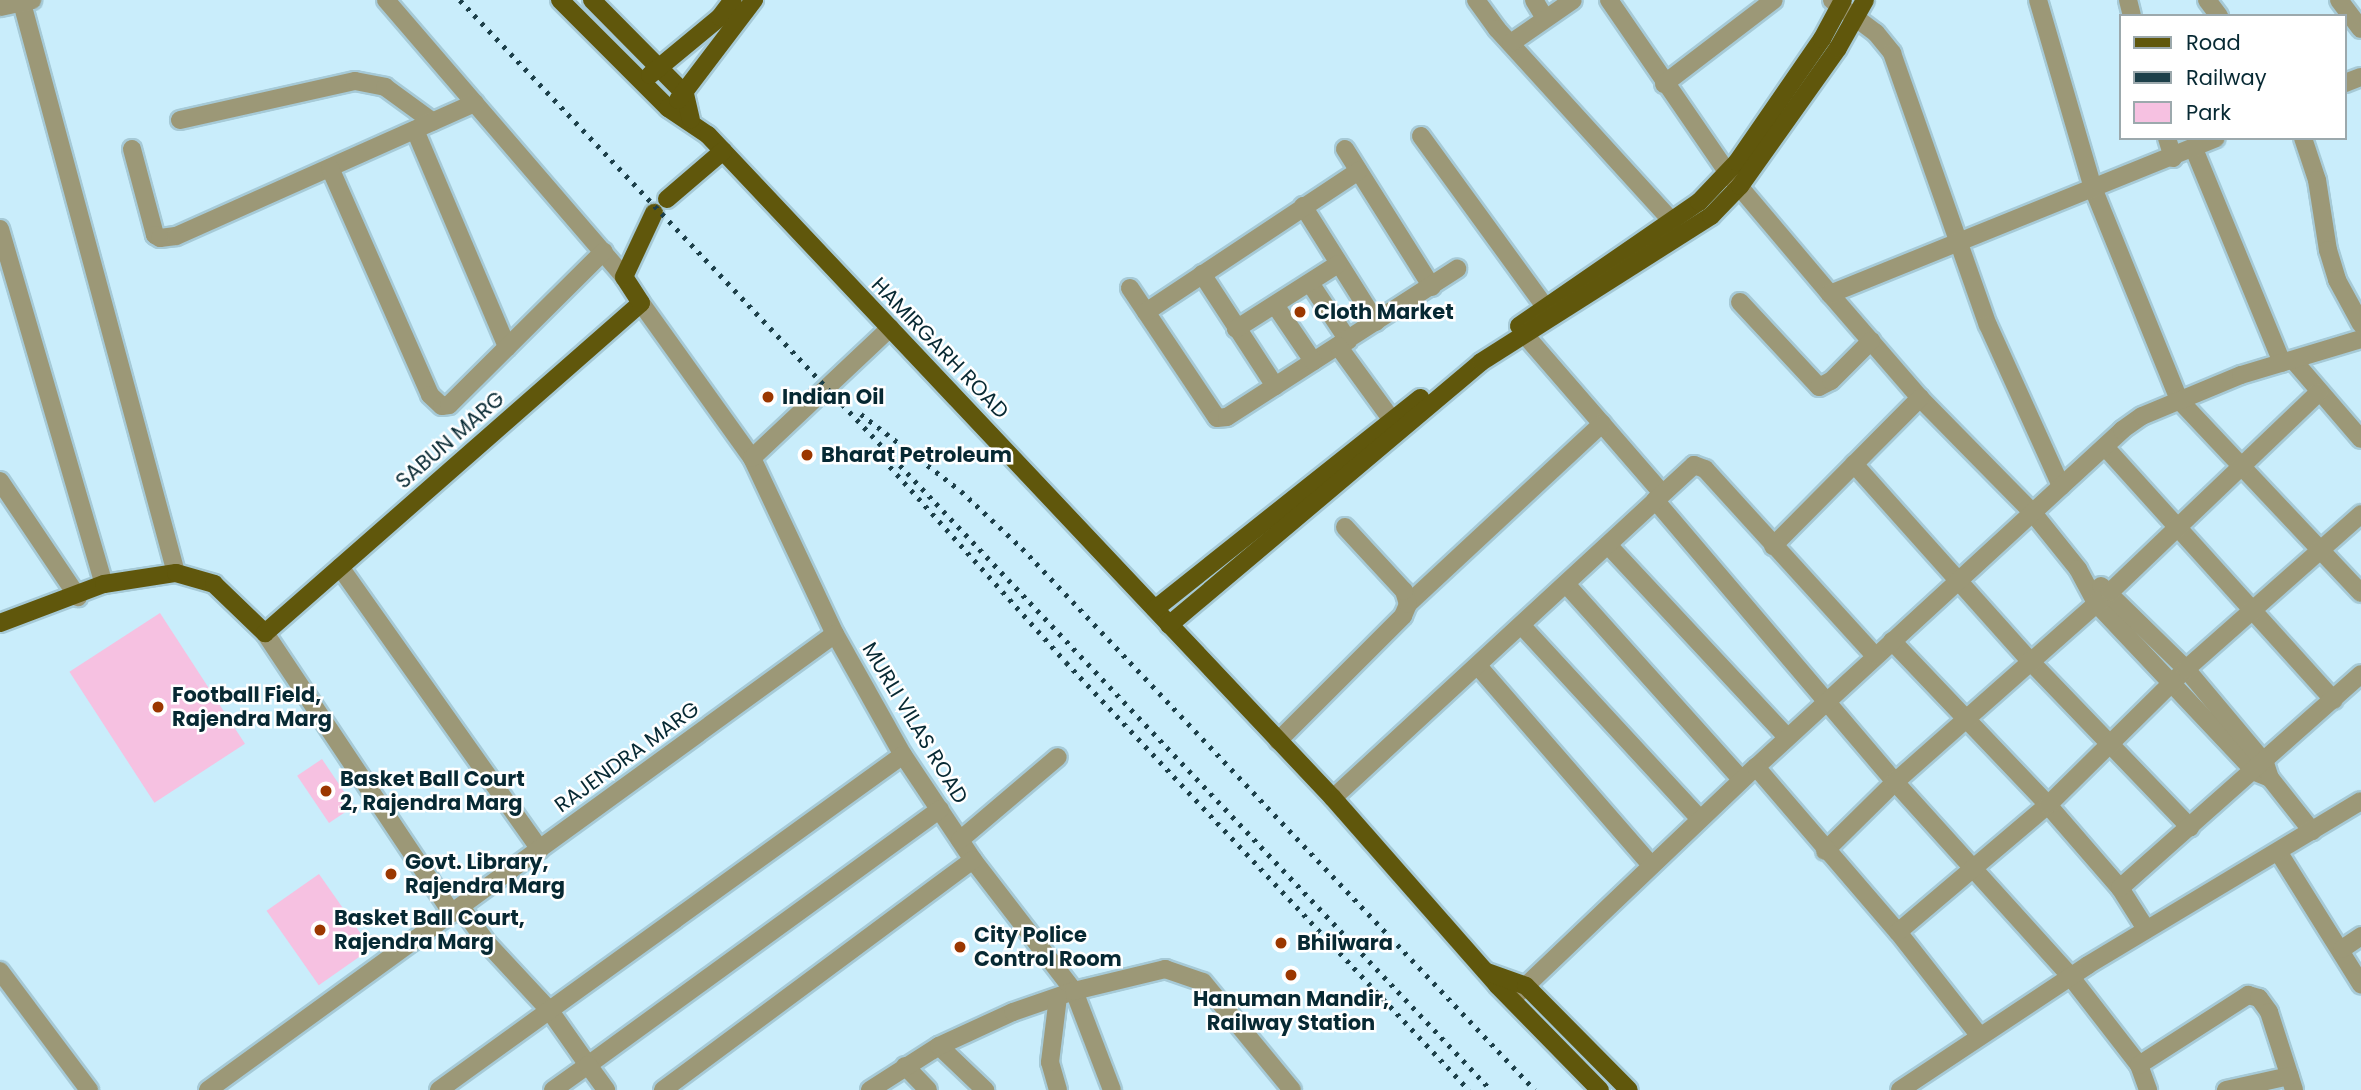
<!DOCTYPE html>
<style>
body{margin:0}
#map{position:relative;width:2361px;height:1090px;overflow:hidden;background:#c9edfb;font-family:Poppins,sans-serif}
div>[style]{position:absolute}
.green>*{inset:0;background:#f6c1e1;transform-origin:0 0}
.roads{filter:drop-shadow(2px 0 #a6cad7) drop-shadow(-2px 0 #a6cad7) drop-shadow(0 2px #a6cad7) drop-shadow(0 -2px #a6cad7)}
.minor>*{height:18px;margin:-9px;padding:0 9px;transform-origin:9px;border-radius:9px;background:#9c9877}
.major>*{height:18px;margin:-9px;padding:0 9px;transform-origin:9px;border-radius:9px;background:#60570c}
.rail>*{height:4.5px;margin-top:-2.25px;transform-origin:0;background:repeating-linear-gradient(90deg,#1d404a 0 3.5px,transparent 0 10.5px)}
.dots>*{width:19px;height:19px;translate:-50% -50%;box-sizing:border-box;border:4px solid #fff;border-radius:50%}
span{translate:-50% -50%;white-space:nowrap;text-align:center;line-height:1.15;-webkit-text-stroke:5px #fff;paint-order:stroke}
.poi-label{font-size:21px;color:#072933;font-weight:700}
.left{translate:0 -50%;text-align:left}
.street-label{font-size:21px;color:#072933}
.legend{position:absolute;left:2119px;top:14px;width:228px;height:126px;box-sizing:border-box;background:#fff;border:2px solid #9ca9ad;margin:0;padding:9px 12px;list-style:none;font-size:21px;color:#072933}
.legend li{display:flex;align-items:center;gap:14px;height:35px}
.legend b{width:35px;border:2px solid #9ca9ad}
</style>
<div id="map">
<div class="green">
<i style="left:160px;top:613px;width:156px;height:108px;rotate:57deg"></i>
<i style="left:322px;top:759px;width:57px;height:30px;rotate:56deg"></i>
<i style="left:319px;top:874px;width:91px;height:64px;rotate:55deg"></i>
</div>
<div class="roads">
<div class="minor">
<i style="left:386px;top:0;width:365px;rotate:49.3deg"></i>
<i style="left:1476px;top:0;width:36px;rotate:54deg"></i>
<i style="left:1497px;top:29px;width:260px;rotate:47.7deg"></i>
<i style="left:1534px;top:0;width:21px;rotate:59deg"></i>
<i style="left:1609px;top:0;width:209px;rotate:55.5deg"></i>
<i style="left:1727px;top:172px;width:160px;rotate:49.8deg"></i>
<i style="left:1830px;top:294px;width:138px;rotate:49.1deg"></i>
<i style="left:1920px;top:398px;width:161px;rotate:45.5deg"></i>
<i style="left:2033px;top:513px;width:72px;rotate:51.2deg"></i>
<i style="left:2078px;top:569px;width:38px;rotate:62deg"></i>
<i style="left:2096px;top:603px;width:232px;rotate:46.7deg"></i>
<i style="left:2255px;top:772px;width:16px;rotate:22deg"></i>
<i style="left:1832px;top:0;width:55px;rotate:36.9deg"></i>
<i style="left:1876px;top:33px;width:26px;rotate:51deg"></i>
<i style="left:1892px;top:53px;width:288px;rotate:70.6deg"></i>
<i style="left:1988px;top:325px;width:177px;rotate:65.6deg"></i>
<i style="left:2038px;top:0;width:196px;rotate:73.7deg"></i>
<i style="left:2093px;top:188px;width:229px;rotate:67.9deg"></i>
<i style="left:2179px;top:400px;width:265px;rotate:46.7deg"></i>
<i style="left:2128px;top:0;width:16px;rotate:76deg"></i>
<i style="left:2207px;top:0;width:20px;rotate:53deg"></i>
<i style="left:2339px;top:0;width:36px;rotate:53deg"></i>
<i style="left:22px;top:3px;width:590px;rotate:74.88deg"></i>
<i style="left:0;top:7px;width:33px;rotate:-12deg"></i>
<i style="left:1511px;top:43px;width:75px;rotate:-34.7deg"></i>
<i style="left:2345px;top:83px;width:17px;rotate:-21deg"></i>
<i style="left:1664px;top:84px;width:138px;rotate:-37.4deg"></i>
<i style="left:180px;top:120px;width:179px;rotate:-12.6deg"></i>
<i style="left:355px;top:81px;width:31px;rotate:11deg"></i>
<i style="left:385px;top:87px;width:59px;rotate:36.1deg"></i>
<i style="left:415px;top:130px;width:236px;rotate:67deg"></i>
<i style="left:1421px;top:136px;width:213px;rotate:54deg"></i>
<i style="left:2167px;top:138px;width:21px;rotate:73deg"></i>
<i style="left:2303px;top:138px;width:44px;rotate:71.6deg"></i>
<i style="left:2317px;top:180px;width:71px;rotate:81.1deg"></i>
<i style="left:2328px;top:250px;width:31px;rotate:73deg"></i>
<i style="left:2337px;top:280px;width:50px;rotate:61.4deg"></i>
<i style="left:132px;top:149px;width:89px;rotate:75deg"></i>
<i style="left:155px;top:235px;width:6px;rotate:31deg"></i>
<i style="left:160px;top:238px;width:16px;rotate:-7deg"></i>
<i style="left:176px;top:236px;width:327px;rotate:-24deg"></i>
<i style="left:1345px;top:149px;width:163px;rotate:57.8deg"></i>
<i style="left:2194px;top:149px;width:231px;rotate:67.6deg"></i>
<i style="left:330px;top:168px;width:248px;rotate:66.2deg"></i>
<i style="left:430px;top:395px;width:16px;rotate:43deg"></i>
<i style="left:442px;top:406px;width:7px;rotate:-8deg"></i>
<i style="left:449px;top:405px;width:218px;rotate:-44.8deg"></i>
<i style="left:1303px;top:206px;width:137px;rotate:57.8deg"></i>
<i style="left:0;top:229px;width:370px;rotate:73.7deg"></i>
<i style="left:1202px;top:274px;width:134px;rotate:56.9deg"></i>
<i style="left:1310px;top:283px;width:69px;rotate:56.3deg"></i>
<i style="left:1130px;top:288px;width:156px;rotate:56.2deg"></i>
<i style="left:1217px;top:418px;width:10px;rotate:-6deg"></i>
<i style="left:1227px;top:417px;width:274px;rotate:-32.8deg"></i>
<i style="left:1830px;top:294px;width:416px;rotate:-22deg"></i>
<i style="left:1740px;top:302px;width:116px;rotate:47.1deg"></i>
<i style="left:1819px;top:387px;width:13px;rotate:-27deg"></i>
<i style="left:1831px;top:381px;width:57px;rotate:-45deg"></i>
<i style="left:641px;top:303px;width:191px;rotate:54.4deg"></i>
<i style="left:752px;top:458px;width:195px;rotate:64.8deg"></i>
<i style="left:835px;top:634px;width:139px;rotate:60.7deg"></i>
<i style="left:903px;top:755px;width:126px;rotate:56.3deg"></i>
<i style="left:973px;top:860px;width:165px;rotate:52.4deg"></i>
<i style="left:1074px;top:991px;width:106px;rotate:69deg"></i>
<i style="left:1275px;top:305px;width:68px;rotate:55.8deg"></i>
<i style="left:1146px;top:312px;width:255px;rotate:-33.6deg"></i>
<i style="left:1236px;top:329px;width:121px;rotate:-32.5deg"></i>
<i style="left:1525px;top:335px;width:209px;rotate:49.1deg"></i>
<i style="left:1338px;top:346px;width:92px;rotate:53.9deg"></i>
<i style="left:2293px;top:360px;width:104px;rotate:49.3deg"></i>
<i style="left:2105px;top:447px;width:341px;rotate:47.9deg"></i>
<i style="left:752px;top:458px;width:190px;rotate:-43.3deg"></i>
<i style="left:1854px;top:464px;width:264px;rotate:48.2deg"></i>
<i style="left:2030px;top:661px;width:231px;rotate:46.1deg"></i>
<i style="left:0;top:481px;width:140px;rotate:56.1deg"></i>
<i style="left:1655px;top:500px;width:370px;rotate:49.6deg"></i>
<i style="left:1895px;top:782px;width:261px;rotate:47.9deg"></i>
<i style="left:2070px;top:976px;width:113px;rotate:52.2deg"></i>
<i style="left:2139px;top:1065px;width:27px;rotate:70deg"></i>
<i style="left:1608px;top:545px;width:262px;rotate:47deg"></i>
<i style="left:1773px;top:546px;width:209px;rotate:-45.2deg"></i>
<i style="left:340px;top:567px;width:346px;rotate:54.7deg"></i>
<i style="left:1566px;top:584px;width:262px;rotate:48.1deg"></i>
<i style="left:2101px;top:586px;width:119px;rotate:44.3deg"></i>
<i style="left:2186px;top:669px;width:123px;rotate:50deg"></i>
<i style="left:2265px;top:763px;width:16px;rotate:72deg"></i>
<i style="left:2270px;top:778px;width:68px;rotate:51.6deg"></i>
<i style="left:1408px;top:604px;width:265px;rotate:-42.9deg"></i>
<i style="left:1522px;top:626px;width:261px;rotate:47.3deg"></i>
<i style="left:265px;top:633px;width:337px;rotate:56.3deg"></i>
<i style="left:1892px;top:641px;width:226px;rotate:46.4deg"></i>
<i style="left:2048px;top:805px;width:110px;rotate:49.1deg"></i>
<i style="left:2120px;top:888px;width:49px;rotate:57.6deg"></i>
<i style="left:1478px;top:666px;width:262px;rotate:49deg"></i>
<i style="left:1278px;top:741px;width:177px;rotate:-45deg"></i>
<i style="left:1403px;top:616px;width:13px;rotate:-67deg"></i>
<i style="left:1408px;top:604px;width:14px;rotate:-107deg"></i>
<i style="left:1404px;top:591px;width:87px;rotate:-132.7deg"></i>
<i style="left:1756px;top:767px;width:498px;rotate:-42.6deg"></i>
<i style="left:2122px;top:430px;width:24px;rotate:-35deg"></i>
<i style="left:2142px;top:416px;width:107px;rotate:-22.5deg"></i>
<i style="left:2241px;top:375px;width:125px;rotate:-16.7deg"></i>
<i style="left:1333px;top:798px;width:491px;rotate:-42.7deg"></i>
<i style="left:1694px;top:465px;width:12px;rotate:20deg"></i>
<i style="left:1705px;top:469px;width:253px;rotate:47.7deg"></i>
<i style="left:960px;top:840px;width:128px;rotate:-40.3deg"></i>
<i style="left:1825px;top:851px;width:98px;rotate:-44.6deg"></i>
<i style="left:1895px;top:782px;width:287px;rotate:-41.5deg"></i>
<i style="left:2110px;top:592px;width:289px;rotate:-43.7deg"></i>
<i style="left:2279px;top:853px;width:155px;rotate:58deg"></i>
<i style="left:2120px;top:888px;width:322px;rotate:-41.6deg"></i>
<i style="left:461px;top:907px;width:44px;rotate:54.2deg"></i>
<i style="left:487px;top:943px;width:93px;rotate:47.2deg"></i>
<i style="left:550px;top:1011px;width:66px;rotate:54.9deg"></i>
<i style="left:588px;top:1065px;width:435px;rotate:-36deg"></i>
<i style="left:2342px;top:949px;width:23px;rotate:-34deg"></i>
<i style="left:0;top:971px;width:149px;rotate:53.2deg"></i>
<i style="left:1512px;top:999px;width:337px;rotate:-43.6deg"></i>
<i style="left:1756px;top:767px;width:218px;rotate:49.3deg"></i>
<i style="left:1979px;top:1035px;width:131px;rotate:-128.2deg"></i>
<i style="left:1898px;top:932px;width:197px;rotate:-40.3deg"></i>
<i style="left:2048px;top:805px;width:194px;rotate:-44.6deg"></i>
<i style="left:2186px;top:669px;width:234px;rotate:-41.5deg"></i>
<i style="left:939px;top:1046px;width:64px;rotate:43.7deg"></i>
<i style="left:2139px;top:1065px;width:130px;rotate:-32.7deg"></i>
<i style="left:2248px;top:995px;width:11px;rotate:15deg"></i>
<i style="left:2259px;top:998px;width:17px;rotate:54deg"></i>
<i style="left:2269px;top:1012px;width:82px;rotate:72.2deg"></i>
<i style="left:905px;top:1066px;width:33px;rotate:46deg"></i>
<i style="left:208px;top:1090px;width:775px;rotate:-36.03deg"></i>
<i style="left:439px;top:1090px;width:572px;rotate:-35.83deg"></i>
<i style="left:553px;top:1090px;width:43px;rotate:-35.5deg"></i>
<i style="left:588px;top:1065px;width:31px;rotate:54deg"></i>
<i style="left:663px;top:1090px;width:386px;rotate:-36.6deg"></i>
<i style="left:870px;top:1090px;width:82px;rotate:-32.5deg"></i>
<i style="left:939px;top:1046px;width:81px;rotate:-24.7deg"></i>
<i style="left:1013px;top:1012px;width:65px;rotate:-19deg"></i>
<i style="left:1074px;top:991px;width:94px;rotate:-13.6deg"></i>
<i style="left:1165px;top:969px;width:40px;rotate:18.9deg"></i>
<i style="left:1203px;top:982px;width:140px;rotate:50.5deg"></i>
<i style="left:1058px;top:1090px;width:29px;rotate:-106deg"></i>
<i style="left:1050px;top:1062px;width:65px;rotate:-83deg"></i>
<i style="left:1900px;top:1090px;width:226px;rotate:-33.6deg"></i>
<i style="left:2088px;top:965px;width:318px;rotate:-31deg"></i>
<i style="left:2226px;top:1090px;width:65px;rotate:-12.5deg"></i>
</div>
<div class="major">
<i style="left:560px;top:0;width:153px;rotate:45deg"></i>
<i style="left:668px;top:108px;width:48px;rotate:34deg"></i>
<i style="left:708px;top:135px;width:911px;rotate:46.69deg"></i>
<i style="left:1333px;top:798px;width:249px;rotate:48.7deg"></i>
<i style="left:1497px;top:985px;width:147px;rotate:45.6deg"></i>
<i style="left:592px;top:0;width:132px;rotate:45.3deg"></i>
<i style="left:685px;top:94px;width:26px;rotate:77deg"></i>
<i style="left:650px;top:75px;width:91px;rotate:-39.6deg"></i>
<i style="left:720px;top:17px;width:21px;rotate:-53deg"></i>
<i style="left:678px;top:100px;width:126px;rotate:-52.8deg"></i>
<i style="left:667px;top:199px;width:74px;rotate:-40.6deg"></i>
<i style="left:1519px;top:326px;width:219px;rotate:-34.6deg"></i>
<i style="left:1699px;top:202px;width:55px;rotate:-46.5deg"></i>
<i style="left:1737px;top:162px;width:150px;rotate:-55.4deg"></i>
<i style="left:1822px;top:39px;width:44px;rotate:-61.7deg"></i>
<i style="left:1155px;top:609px;width:339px;rotate:-38.5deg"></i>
<i style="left:0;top:623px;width:111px;rotate:-20.6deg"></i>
<i style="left:104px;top:584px;width:73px;rotate:-8.7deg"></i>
<i style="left:176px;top:573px;width:40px;rotate:16deg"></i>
<i style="left:214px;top:584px;width:71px;rotate:43.9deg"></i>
<i style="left:265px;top:633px;width:500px;rotate:-41.27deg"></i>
<i style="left:641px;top:303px;width:31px;rotate:-123deg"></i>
<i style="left:624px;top:277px;width:71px;rotate:-64.9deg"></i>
<i style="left:1169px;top:625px;width:408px;rotate:-40.1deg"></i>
<i style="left:1481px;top:362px;width:272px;rotate:-32.4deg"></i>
<i style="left:1711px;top:216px;width:42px;rotate:-46deg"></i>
<i style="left:1740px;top:186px;width:169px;rotate:-54.6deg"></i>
<i style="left:1838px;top:48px;width:55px;rotate:-60.6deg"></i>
<i style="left:1487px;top:972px;width:41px;rotate:19.7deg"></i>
<i style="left:1526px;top:986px;width:146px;rotate:45.3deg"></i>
</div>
</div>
<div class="rail">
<i style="left:460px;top:0;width:1500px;rotate:46.59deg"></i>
<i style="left:861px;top:414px;width:126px;rotate:37.6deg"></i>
<i style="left:961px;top:491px;width:83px;rotate:43.1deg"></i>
<i style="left:1022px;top:548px;width:746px;rotate:46.57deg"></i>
<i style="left:876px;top:451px;width:284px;rotate:48deg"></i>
<i style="left:1066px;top:662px;width:588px;rotate:46.72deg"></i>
</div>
<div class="dots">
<i style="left:1300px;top:312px;background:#9b3700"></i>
<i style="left:768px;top:397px;background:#9b3700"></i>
<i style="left:807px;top:455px;background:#9b3700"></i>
<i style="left:158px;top:707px;background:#9b3700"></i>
<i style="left:326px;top:791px;background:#9b3700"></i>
<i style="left:391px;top:874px;background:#9b3700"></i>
<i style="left:320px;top:930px;background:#9b3700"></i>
<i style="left:1281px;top:943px;background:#9b3700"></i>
<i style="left:960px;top:947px;background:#9b3700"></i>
<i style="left:1291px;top:975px;background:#9b3700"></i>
</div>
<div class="poi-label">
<span class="left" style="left:1314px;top:312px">Cloth Market</span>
<span class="left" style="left:782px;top:397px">Indian Oil</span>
<span class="left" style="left:821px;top:455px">Bharat Petroleum</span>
<span class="left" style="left:172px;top:707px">Football Field,<br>Rajendra Marg</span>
<span class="left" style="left:340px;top:791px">Basket Ball Court<br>2, Rajendra Marg</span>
<span class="left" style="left:405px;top:874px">Govt. Library,<br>Rajendra Marg</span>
<span class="left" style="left:334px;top:930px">Basket Ball Court,<br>Rajendra Marg</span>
<span class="left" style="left:974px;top:947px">City Police<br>Control Room</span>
<span class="left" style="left:1297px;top:943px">Bhilwara</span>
<span style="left:1291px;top:1011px">Hanuman Mandir,<br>Railway Station</span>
</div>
<div class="street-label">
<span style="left:940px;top:348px;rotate:46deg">HAMIRGARH ROAD</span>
<span style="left:450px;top:440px;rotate:-41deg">SABUN MARG</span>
<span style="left:915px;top:723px;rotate:59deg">MURLI VILAS ROAD</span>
<span style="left:627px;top:757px;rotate:-36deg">RAJENDRA MARG</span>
</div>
<ul class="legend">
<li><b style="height:9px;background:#60570c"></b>Road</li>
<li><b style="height:9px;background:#1d404a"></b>Railway</li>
<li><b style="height:19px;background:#f6c1e1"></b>Park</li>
</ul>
</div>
